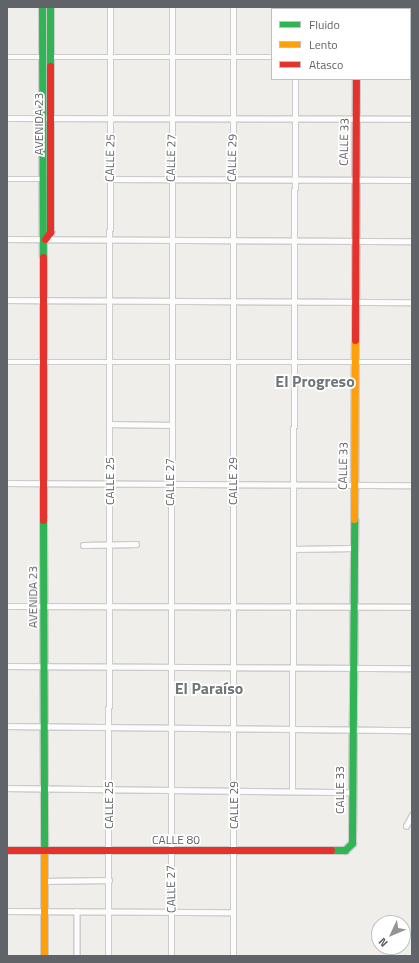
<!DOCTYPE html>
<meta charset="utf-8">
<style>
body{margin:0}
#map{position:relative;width:419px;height:963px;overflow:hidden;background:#efeeea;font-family:"Titillium Web",sans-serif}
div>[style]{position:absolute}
.roads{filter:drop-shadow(1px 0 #cccccb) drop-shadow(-1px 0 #cccccb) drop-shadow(0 1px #cccccb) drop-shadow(0 -1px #cccccb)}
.street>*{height:4.5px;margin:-2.25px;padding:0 2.25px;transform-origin:2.25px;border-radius:2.25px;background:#fdfcfc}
.fast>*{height:7px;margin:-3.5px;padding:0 3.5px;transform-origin:3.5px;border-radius:3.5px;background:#30b455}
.slow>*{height:7px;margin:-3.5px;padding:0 3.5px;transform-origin:3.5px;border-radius:3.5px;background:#ff9f0a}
.jam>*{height:7px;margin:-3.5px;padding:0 3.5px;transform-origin:3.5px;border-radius:3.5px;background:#e5322d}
span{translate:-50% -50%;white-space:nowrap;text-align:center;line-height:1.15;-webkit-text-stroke:3.5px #fff;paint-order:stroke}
.street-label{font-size:12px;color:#606367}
.district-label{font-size:16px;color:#717479;font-weight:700}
.frame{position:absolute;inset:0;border:8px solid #606367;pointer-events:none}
.legend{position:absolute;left:271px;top:8px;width:140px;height:72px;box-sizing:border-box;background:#fff;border:1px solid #bfc1c2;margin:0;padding:5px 7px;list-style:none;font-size:12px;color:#606367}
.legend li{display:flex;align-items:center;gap:8px;height:20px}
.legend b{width:20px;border:1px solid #bfc1c2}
.north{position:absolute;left:371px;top:915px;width:40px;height:40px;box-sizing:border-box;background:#fff;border:1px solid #bfc1c2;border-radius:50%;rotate:226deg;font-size:11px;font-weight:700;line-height:16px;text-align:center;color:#606367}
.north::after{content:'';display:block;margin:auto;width:14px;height:18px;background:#929495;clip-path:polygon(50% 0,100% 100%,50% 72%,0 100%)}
</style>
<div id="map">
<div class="roads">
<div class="street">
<i style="left:233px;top:7px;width:949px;rotate:90deg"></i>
<i style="left:356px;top:7px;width:2px;rotate:90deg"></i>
<i style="left:296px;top:9px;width:2px;rotate:-90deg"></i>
<i style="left:7px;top:57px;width:35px"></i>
<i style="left:50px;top:57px;width:222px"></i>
<i style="left:410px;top:57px;width:2px"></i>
<i style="left:7px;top:118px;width:405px;rotate:0.1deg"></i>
<i style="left:7px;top:179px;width:37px"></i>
<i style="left:109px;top:179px;width:303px;rotate:0.2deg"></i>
<i style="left:7px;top:239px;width:405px;rotate:0.3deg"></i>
<i style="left:7px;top:300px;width:405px;rotate:0.3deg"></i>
<i style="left:7px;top:362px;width:405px"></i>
<i style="left:109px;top:424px;width:62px;rotate:0.9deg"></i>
<i style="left:7px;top:483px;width:405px;rotate:0.3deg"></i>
<i style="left:83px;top:545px;width:53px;rotate:-1.1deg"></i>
<i style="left:294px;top:549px;width:60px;rotate:-1deg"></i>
<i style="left:7px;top:606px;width:405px;rotate:0.1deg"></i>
<i style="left:7px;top:666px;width:405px;rotate:0.3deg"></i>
<i style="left:7px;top:726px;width:405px;rotate:0.6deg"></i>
<i style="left:7px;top:788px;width:345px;rotate:0.7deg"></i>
<i style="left:292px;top:790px;width:711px;rotate:-89.76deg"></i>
<i style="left:406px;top:826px;width:13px;rotate:-61deg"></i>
<i style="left:44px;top:881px;width:65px;rotate:-0.9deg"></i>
<i style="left:7px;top:911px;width:226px;rotate:0.3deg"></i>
<i style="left:77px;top:911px;width:45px;rotate:90deg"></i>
<i style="left:108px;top:956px;width:949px;rotate:-89.88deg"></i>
<i style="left:171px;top:956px;width:949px;rotate:-89.94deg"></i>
</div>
<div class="fast">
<i style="left:42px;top:7px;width:250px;rotate:89.8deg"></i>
<i style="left:50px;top:7px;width:59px;rotate:90deg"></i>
<i style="left:43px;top:520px;width:330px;rotate:89.8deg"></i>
<i style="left:331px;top:850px;width:14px"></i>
<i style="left:345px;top:850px;width:10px;rotate:-45deg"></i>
<i style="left:352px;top:843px;width:324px;rotate:-89.6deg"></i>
</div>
<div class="slow">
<i style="left:354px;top:519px;width:179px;rotate:-89.7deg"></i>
<i style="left:44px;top:850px;width:106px;rotate:90deg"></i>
</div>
<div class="jam">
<i style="left:45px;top:239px;width:9px;rotate:-54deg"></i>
<i style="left:50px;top:232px;width:166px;rotate:-90deg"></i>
<i style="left:43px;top:257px;width:263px;rotate:90deg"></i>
<i style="left:355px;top:340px;width:261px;rotate:-89.8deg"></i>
<i style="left:7px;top:850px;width:324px"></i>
</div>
</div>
<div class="street-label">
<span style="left:39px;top:124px;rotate:-90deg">AVENIDA 23</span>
<span style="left:344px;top:142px;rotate:-89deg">CALLE 33</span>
<span style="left:110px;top:158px;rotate:-89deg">CALLE 25</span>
<span style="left:171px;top:158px;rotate:-89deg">CALLE 27</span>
<span style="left:232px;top:158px;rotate:-89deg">CALLE 29</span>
<span style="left:343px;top:466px;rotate:-89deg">CALLE 33</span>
<span style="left:110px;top:481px;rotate:-90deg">CALLE 25</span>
<span style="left:233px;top:481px;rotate:-90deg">CALLE 29</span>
<span style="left:170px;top:482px;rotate:-90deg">CALLE 27</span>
<span style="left:33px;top:597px;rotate:-90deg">AVENIDA 23</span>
<span style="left:340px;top:790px;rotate:-90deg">CALLE 33</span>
<span style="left:109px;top:805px;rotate:-90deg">CALLE 25</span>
<span style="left:234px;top:805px;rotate:-90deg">CALLE 29</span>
<span style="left:176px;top:840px">CALLE 80</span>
<span style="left:171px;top:889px;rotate:-91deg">CALLE 27</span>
</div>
<div class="district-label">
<span style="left:315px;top:381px">El Progreso</span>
<span style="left:209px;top:688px">El Paraíso</span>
</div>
<div class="frame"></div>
<ul class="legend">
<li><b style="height:5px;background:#30b455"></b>Fluido</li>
<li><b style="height:5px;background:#ff9f0a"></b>Lento</li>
<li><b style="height:5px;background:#e5322d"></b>Atasco</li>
</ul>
<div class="north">N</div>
</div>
